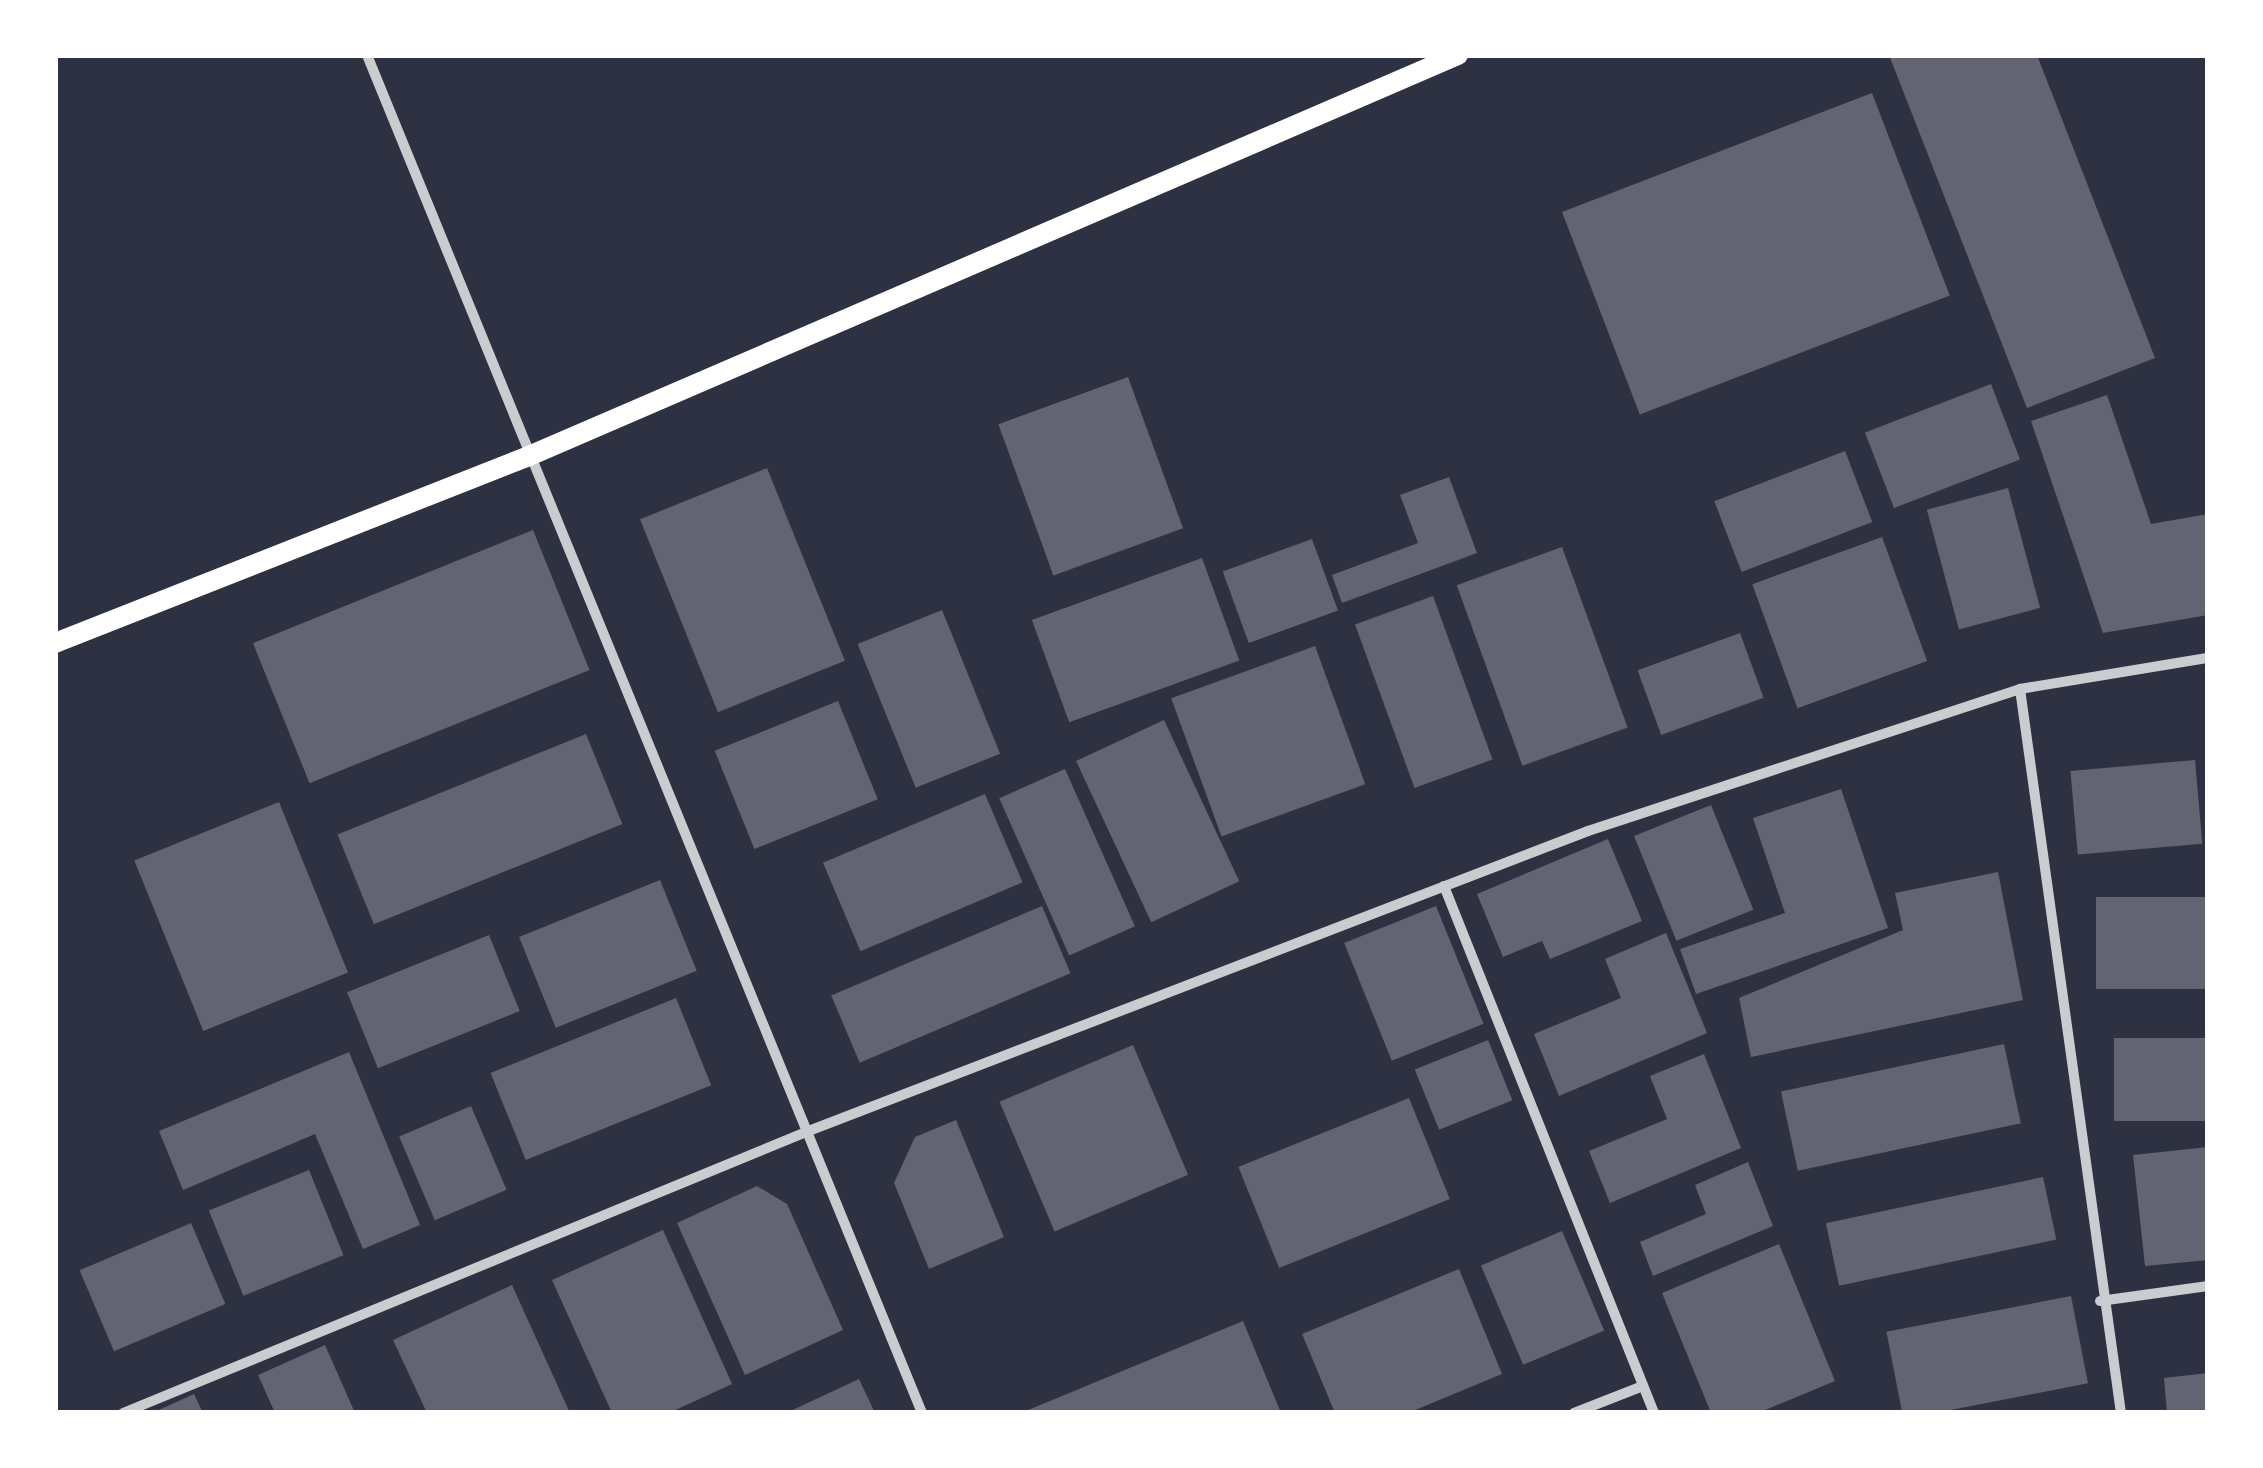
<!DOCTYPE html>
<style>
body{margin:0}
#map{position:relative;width:2263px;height:1468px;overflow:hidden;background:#2d3142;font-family:"Archivo Narrow",sans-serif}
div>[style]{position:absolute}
.building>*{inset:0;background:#626471;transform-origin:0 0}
.minor>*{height:10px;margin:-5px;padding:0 5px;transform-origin:5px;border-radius:5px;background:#caccd0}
.secondary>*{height:20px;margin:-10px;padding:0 10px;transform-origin:10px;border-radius:10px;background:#fff}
span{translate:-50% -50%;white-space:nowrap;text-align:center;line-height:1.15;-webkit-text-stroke:9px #fff;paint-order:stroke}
.frame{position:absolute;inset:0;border:58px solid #fff;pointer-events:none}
</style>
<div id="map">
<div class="building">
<i style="clip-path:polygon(1889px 55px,2037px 55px,2155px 358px,2027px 408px)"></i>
<i style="left:1872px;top:93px;width:217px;height:332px;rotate:69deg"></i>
<i style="left:1128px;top:377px;width:161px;height:138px;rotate:70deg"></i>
<i style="left:1991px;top:384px;width:81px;height:135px;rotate:69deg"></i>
<i style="clip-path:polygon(2107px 395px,2151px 524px,2208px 514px,2208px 615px,2103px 633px,2031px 421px)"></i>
<i style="left:1845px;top:451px;width:76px;height:140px;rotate:69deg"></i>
<i style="left:767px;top:468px;width:208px;height:137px;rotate:68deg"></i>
<i style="clip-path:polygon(1449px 477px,1477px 553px,1342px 603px,1332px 575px,1418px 543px,1400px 495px)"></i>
<i style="left:2008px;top:488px;width:124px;height:84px;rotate:75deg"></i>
<i style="left:533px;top:530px;width:151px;height:302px;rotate:68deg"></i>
<i style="left:1882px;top:537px;width:132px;height:138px;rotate:70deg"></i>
<i style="left:1312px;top:539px;width:76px;height:95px;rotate:70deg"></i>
<i style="left:1562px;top:547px;width:192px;height:112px;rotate:70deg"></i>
<i style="left:1202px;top:558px;width:109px;height:181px;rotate:70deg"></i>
<i style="left:1433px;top:596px;width:174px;height:83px;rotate:70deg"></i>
<i style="left:942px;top:610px;width:155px;height:91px;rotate:68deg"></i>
<i style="left:1740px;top:633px;width:69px;height:109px;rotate:70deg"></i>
<i style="left:1315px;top:646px;width:147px;height:153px;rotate:70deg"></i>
<i style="left:838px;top:701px;width:106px;height:133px;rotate:68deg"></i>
<i style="left:1164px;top:720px;width:178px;height:97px;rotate:65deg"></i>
<i style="left:586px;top:734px;width:97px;height:268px;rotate:68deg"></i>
<i style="left:2195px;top:760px;width:84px;height:125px;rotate:85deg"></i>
<i style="left:1065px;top:769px;width:172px;height:72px;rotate:66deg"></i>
<i style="clip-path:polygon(1841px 789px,1888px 928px,1696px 994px,1680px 949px,1785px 913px,1753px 818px)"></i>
<i style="left:985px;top:794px;width:96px;height:176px;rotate:67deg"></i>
<i style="left:279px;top:802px;width:184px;height:156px;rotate:68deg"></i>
<i style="left:1711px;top:805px;width:113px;height:83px;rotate:68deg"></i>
<i style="clip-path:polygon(1608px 839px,1642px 921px,1550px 959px,1542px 941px,1503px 957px,1477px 894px)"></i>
<i style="clip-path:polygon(1998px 872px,2023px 1000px,1751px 1057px,1739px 998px,1903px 930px,1895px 893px)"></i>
<i style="left:660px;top:880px;width:98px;height:152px;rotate:68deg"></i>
<i style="left:2208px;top:897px;width:92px;height:112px;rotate:90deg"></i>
<i style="left:1042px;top:906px;width:73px;height:229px;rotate:67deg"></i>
<i style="left:1436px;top:906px;width:127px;height:99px;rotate:68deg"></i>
<i style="clip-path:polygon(1666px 933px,1707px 1033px,1559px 1096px,1534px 1034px,1621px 998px,1605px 959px)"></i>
<i style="left:489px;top:935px;width:82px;height:153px;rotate:68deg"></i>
<i style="left:676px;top:998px;width:94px;height:200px;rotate:68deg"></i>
<i style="left:2208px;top:1038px;width:83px;height:94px;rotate:90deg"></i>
<i style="left:1488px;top:1040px;width:65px;height:79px;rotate:68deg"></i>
<i style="left:2004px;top:1044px;width:81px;height:228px;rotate:78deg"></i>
<i style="left:1133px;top:1045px;width:141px;height:145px;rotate:67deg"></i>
<i style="clip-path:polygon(349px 1052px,420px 1225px,363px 1249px,315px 1134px,183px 1190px,159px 1131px)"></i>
<i style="clip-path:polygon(1704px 1054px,1741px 1148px,1610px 1203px,1589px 1151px,1667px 1119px,1650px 1076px)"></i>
<i style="left:1409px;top:1098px;width:109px;height:184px;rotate:68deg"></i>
<i style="left:471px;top:1106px;width:91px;height:78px;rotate:67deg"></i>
<i style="clip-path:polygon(956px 1120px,1004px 1237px,929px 1269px,894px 1183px,915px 1137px)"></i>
<i style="clip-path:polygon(2208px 1147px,2208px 1260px,2145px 1266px,2133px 1155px)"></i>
<i style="clip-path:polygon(1748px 1162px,1773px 1226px,1653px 1276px,1640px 1242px,1706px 1214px,1695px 1185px)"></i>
<i style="left:309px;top:1170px;width:92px;height:108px;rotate:68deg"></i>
<i style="left:2043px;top:1177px;width:64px;height:222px;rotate:78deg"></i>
<i style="clip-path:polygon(757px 1186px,787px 1204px,843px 1330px,745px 1375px,677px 1223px)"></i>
<i style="left:191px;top:1223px;width:88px;height:121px;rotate:67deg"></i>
<i style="clip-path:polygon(663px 1230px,732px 1384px,669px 1413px,612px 1413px,552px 1280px)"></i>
<i style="left:1562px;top:1231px;width:108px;height:88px;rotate:67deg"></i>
<i style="clip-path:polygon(1779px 1244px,1835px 1381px,1758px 1413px,1711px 1413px,1662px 1293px)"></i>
<i style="clip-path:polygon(1459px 1269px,1502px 1374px,1408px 1413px,1335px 1413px,1302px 1334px)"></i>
<i style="clip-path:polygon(512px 1285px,570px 1413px,427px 1413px,393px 1340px)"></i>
<i style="left:2071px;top:1296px;width:89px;height:188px;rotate:79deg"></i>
<i style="clip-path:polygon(1243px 1321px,1281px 1413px,1021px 1413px)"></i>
<i style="clip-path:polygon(325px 1345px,355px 1413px,275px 1413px,258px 1375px)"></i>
<i style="clip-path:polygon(2208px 1373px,2208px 1413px,2167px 1413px,2164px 1378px)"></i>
<i style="clip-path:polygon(859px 1379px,875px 1413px,786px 1413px)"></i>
<i style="clip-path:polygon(194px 1394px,203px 1413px,152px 1413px)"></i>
</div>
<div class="minor">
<i style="left:367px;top:55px;width:1467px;rotate:67.77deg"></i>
<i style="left:2020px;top:689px;width:731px;rotate:82.06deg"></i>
<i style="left:1444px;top:886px;width:567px;rotate:68.27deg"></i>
<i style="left:2100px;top:1301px;width:109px;rotate:-7.9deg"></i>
<i style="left:123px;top:1413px;width:739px;rotate:-22.36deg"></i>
<i style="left:806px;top:1132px;width:838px;rotate:-21.05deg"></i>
<i style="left:1588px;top:831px;width:455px;rotate:-18.2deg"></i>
<i style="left:2020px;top:689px;width:191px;rotate:-9.4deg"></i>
<i style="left:1574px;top:1413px;width:74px;rotate:-21.4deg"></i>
</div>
<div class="secondary">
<i style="left:55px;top:643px;width:510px;rotate:-21.53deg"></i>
<i style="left:529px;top:456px;width:1012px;rotate:-23.35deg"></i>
</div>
<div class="frame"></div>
</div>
